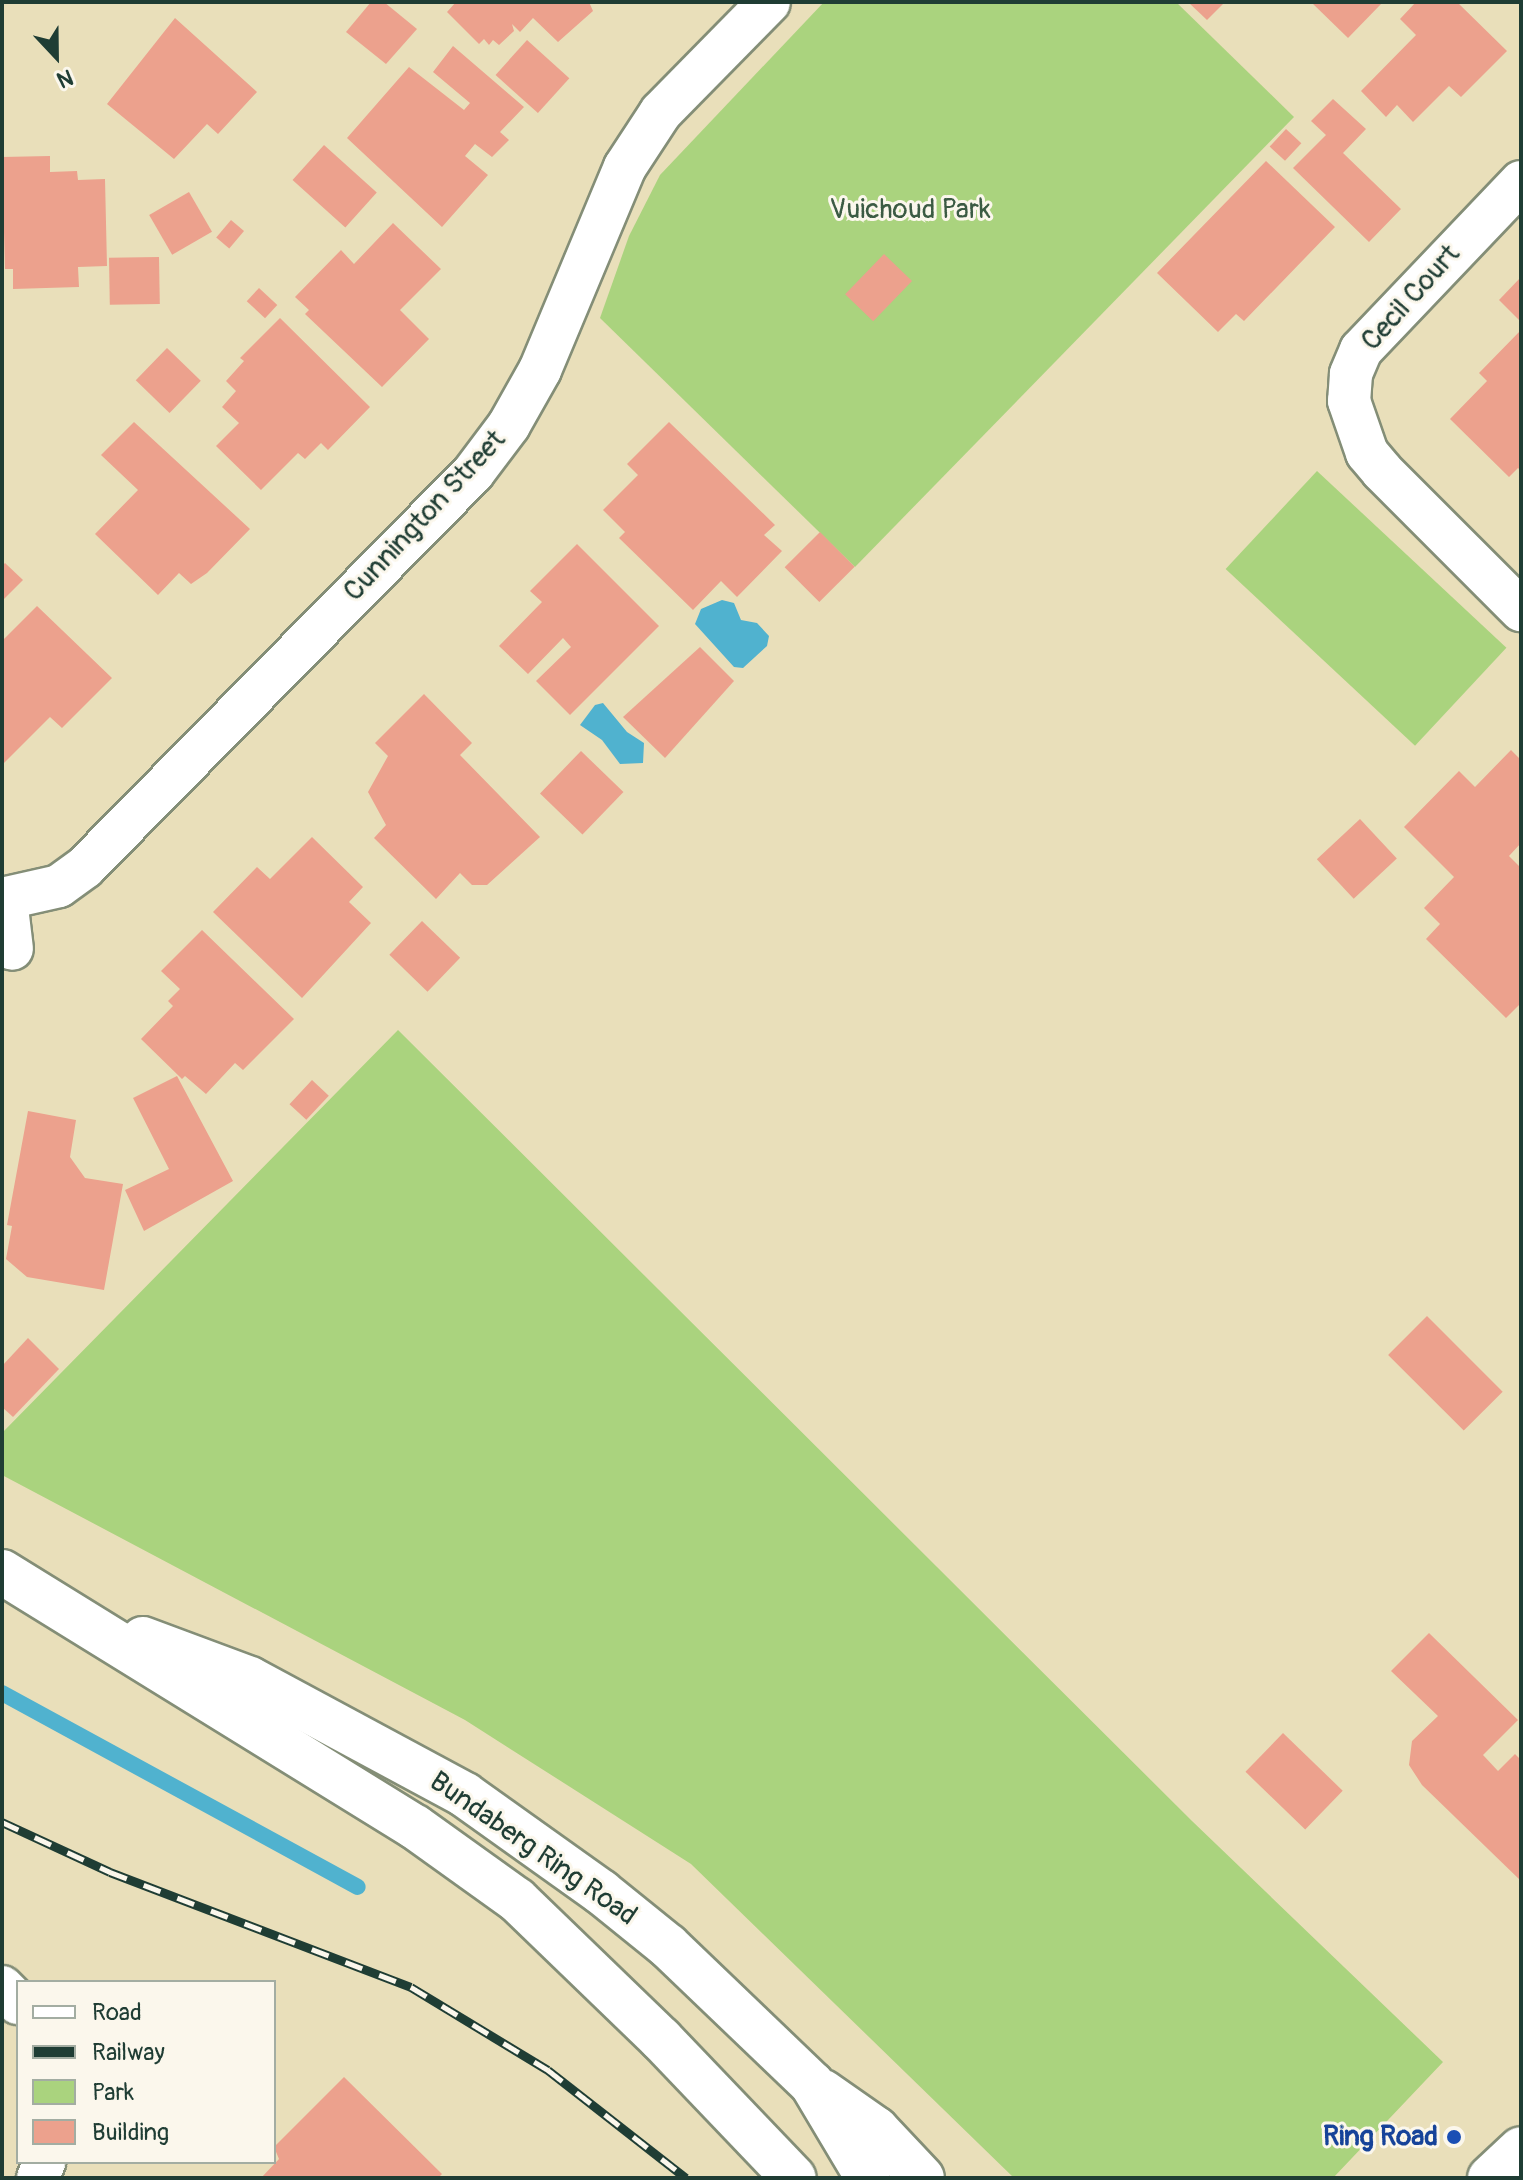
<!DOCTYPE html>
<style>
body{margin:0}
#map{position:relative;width:1523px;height:2180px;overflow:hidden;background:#e9dfba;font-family:Pangolin,sans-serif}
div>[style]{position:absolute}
.green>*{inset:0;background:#aad37e;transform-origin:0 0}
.water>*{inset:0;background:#50b2cf}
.stream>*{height:16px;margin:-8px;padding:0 8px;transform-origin:8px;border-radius:8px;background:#50b2cf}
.building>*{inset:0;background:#eca18d;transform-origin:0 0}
.roads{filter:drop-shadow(2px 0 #848e77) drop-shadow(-2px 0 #848e77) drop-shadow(0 2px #848e77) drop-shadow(0 -2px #848e77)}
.minor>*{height:42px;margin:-21px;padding:0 21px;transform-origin:21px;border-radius:21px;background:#fff}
.secondary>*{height:44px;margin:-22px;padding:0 22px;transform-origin:22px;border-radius:22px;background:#fff}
.primary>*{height:44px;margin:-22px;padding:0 22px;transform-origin:22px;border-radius:22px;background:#fff}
.rail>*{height:9px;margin-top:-4.5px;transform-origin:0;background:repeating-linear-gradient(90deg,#fbf7ec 0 18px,#1f3d34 0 36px);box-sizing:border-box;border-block:2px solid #1f3d34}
.dots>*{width:22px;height:22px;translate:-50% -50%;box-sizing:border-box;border:4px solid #fbf7ec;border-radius:50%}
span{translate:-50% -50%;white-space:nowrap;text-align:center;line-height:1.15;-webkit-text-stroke:6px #fbf7ec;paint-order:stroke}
.park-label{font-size:28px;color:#3b5b43}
.street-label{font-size:28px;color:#1f3d34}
.transit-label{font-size:28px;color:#164399;font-weight:700}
.right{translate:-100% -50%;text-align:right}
.frame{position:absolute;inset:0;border:4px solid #1f3d34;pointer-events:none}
.legend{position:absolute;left:16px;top:1980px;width:260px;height:184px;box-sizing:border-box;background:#fbf7ec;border:2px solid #a3ada2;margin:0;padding:10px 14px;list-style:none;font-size:24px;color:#1f3d34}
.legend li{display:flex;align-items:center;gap:16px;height:40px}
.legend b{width:40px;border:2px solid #a3ada2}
.north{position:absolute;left:16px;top:16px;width:80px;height:80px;-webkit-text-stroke:6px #fbf7ec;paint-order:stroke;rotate:158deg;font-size:22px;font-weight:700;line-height:32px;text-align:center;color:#1f3d34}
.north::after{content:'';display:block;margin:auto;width:28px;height:36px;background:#1f3d34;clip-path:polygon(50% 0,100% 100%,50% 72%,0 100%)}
</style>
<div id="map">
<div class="green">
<i style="clip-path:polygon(824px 2px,1176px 2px,1294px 117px,855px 567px,600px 318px,629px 236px,660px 175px)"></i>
<i style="left:1317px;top:471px;width:259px;height:134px;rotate:43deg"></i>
<i style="clip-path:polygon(398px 1030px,1192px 1821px,1443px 2062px,1333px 2178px,1014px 2178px,691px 1864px,465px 1720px,2px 1475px,2px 1433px)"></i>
</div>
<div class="water">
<i style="clip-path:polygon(722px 600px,734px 603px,741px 620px,757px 623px,769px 636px,767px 646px,743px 668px,734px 667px,695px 624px,701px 609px)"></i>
<i style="clip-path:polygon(603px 703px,627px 732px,644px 743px,643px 763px,620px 764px,602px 740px,580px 725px,595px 705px)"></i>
</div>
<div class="stream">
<i style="left:2px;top:1693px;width:405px;rotate:28.6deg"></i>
</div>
<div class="building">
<i style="clip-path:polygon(371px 2px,384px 2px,417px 29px,386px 64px,346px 32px)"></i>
<i style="clip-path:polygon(456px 2px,589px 2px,593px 11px,558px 42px,533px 18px,520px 32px,512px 24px,514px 31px,499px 45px,493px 40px,489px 45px,484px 39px,479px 44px,447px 12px)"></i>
<i style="clip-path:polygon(1188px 2px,1225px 2px,1207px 20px)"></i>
<i style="clip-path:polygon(1311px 2px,1383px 2px,1348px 38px)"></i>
<i style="clip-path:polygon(1416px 2px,1457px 2px,1507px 51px,1461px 97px,1449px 86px,1413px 122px,1397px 105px,1386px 117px,1361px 91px,1416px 35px,1400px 19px)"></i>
<i style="clip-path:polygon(175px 18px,257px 92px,218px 134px,207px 124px,174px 159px,107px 104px)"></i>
<i style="left:527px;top:40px;width:57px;height:47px;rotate:42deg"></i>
<i style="clip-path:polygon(453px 46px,524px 107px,500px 132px,509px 140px,492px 157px,475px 144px,465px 156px,488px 175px,442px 227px,347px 138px,409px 67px,464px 110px,470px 103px,433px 72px)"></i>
<i style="clip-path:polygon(1333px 99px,1366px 129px,1343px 153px,1401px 209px,1369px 242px,1293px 168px,1326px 135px,1311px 121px)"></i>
<i style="left:1286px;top:129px;width:21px;height:24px;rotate:43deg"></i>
<i style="left:324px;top:145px;width:71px;height:47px;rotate:42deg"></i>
<i style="clip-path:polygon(50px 156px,50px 172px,77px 171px,78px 180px,105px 179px,107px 266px,78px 267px,79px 287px,13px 289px,13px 269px,5px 269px,2px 157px)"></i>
<i style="clip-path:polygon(1266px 161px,1335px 227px,1244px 321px,1236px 314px,1218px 332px,1157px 273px)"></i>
<i style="left:189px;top:192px;width:46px;height:46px;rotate:60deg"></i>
<i style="left:231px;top:220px;width:17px;height:23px;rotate:40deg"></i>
<i style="clip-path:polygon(393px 223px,441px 269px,400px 310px,429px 339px,382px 387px,305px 314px,309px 310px,295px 297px,341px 250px,354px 264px)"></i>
<i style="left:884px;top:254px;width:39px;height:56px;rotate:44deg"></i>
<i style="left:159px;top:257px;width:47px;height:50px;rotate:89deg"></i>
<i style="clip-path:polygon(1521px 277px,1521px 322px,1499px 300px)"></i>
<i style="left:259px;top:288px;width:25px;height:18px;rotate:43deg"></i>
<i style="clip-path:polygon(280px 318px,370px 407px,328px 450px,321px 443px,305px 459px,298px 453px,261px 490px,216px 446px,239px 423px,222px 407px,236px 391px,226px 381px,244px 361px,240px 358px)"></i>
<i style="clip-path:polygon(1521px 330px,1521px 471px,1518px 468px,1509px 477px,1450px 419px,1487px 381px,1479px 373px)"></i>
<i style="left:167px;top:348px;width:47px;height:45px;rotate:44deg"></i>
<i style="clip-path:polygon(134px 422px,250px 529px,207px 573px,191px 584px,179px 573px,158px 595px,95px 534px,138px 490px,101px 455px)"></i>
<i style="clip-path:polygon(669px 422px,775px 525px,764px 535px,782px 551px,737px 597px,721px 581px,693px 610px,619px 538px,625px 532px,603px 510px,638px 475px,627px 464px)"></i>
<i style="left:820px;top:532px;width:49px;height:50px;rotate:45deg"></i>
<i style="clip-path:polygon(577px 544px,659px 626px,570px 715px,536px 681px,571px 647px,563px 638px,528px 674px,499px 646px,542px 602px,530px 591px)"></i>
<i style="clip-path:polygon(5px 563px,23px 580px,2px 601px,2px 566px)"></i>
<i style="clip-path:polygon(37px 606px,112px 678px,62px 728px,50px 717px,2px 765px,2px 641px)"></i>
<i style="clip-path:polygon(700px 647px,734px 681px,665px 758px,623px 717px)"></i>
<i style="clip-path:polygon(424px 694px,472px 743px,460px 755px,540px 837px,487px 885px,472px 885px,460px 873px,436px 899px,374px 838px,386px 825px,368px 792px,388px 756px,375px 743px)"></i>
<i style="clip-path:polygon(1511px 750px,1521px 760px,1521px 843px,1509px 856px,1521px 868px,1521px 1003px,1506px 1018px,1426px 939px,1440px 924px,1424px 908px,1454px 877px,1404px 827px,1459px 771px,1475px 787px)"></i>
<i style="left:581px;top:751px;width:59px;height:59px;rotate:44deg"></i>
<i style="left:1360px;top:819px;width:54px;height:59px;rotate:47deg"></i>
<i style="clip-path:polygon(312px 837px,363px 887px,349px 902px,371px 923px,302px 998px,213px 912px,257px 867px,270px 879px)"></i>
<i style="left:422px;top:921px;width:53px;height:47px;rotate:44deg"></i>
<i style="clip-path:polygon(202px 930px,294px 1019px,243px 1070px,235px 1063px,206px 1094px,185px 1076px,182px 1079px,141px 1039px,173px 1006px,168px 1001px,180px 989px,161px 971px)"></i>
<i style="clip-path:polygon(177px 1076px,233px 1181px,144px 1231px,125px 1190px,169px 1169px,133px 1098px)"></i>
<i style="left:312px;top:1080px;width:23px;height:33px;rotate:43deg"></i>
<i style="clip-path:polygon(28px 1111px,76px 1120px,70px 1157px,85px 1178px,123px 1184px,104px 1290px,27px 1277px,6px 1259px,12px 1226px,7px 1225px)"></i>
<i style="left:1427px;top:1316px;width:107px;height:55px;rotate:45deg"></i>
<i style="clip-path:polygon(28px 1338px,59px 1369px,13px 1417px,2px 1407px,2px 1366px)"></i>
<i style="clip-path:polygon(1429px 1633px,1518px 1720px,1483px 1755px,1498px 1771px,1515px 1754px,1521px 1760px,1521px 1881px,1422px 1785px,1409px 1765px,1412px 1741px,1438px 1716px,1391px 1671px)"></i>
<i style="left:1283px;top:1733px;width:83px;height:54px;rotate:44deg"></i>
<i style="clip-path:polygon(344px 2077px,442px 2174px,438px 2178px,261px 2178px,279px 2159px,274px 2147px)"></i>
</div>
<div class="roads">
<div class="minor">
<i style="left:1521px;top:182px;width:232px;rotate:133.6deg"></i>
<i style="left:1361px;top:350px;width:26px;rotate:113deg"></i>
<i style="left:1351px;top:374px;width:27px;rotate:94deg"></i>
<i style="left:1349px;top:401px;width:55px;rotate:70.9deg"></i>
<i style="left:1367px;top:453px;width:23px;rotate:50deg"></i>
<i style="left:1382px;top:471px;width:197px;rotate:45deg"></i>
<i style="left:2px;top:899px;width:58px;rotate:-12.8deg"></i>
<i style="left:59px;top:886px;width:32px;rotate:-36deg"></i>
<i style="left:85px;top:867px;width:553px;rotate:-45.44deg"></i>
<i style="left:473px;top:473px;width:60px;rotate:-53.1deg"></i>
<i style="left:509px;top:425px;width:63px;rotate:-60.6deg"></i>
<i style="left:540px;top:370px;width:220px;rotate:-67.3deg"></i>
<i style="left:625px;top:167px;width:66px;rotate:-56.8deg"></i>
<i style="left:661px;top:112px;width:154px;rotate:-45.5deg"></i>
<i style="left:6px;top:899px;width:50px;rotate:83.2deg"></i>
<i style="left:2px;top:1987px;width:23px;rotate:45deg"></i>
<i style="left:38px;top:2178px;width:17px;rotate:-69deg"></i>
</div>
<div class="secondary">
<i style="left:1490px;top:2178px;width:42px;rotate:-43.1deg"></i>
</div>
<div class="primary">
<i style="left:2px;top:1572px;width:485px;rotate:31.7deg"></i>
<i style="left:415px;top:1827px;width:125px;rotate:35.6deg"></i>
<i style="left:517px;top:1900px;width:200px;rotate:44deg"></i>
<i style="left:661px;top:2039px;width:192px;rotate:46.3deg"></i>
<i style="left:143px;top:1639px;width:114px;rotate:20.5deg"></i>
<i style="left:250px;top:1679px;width:244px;rotate:28.3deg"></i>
<i style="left:465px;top:1795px;width:167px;rotate:35.5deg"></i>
<i style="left:601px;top:1892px;width:86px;rotate:38.9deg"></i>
<i style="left:668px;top:1946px;width:199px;rotate:43.8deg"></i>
<i style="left:812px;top:2084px;width:109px;rotate:59.2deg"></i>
<i style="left:823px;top:2092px;width:65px;rotate:34.9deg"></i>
<i style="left:876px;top:2129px;width:67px;rotate:46.8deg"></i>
</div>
</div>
<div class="rail">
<i style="left:2px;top:1822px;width:119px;rotate:24.8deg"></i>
<i style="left:110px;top:1872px;width:322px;rotate:20.9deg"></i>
<i style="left:411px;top:1987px;width:160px;rotate:31.2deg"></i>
<i style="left:548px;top:2070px;width:175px;rotate:38deg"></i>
</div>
<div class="dots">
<i style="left:1454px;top:2137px;background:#1a4fb4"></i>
</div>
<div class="park-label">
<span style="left:910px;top:210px">Vuichoud Park</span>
</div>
<div class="street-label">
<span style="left:1411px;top:298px;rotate:-48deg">Cecil Court</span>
<span style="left:425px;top:516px;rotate:-47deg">Cunnington Street</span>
<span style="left:533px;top:1849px;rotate:35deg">Bundaberg Ring Road</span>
</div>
<div class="transit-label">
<span class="right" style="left:1438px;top:2137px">Ring Road</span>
</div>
<div class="frame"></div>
<ul class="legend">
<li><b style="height:10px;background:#fff"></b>Road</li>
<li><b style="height:10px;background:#1f3d34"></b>Railway</li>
<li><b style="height:22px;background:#aad37e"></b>Park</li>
<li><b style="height:22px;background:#eca18d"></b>Building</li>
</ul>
<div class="north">N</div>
</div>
